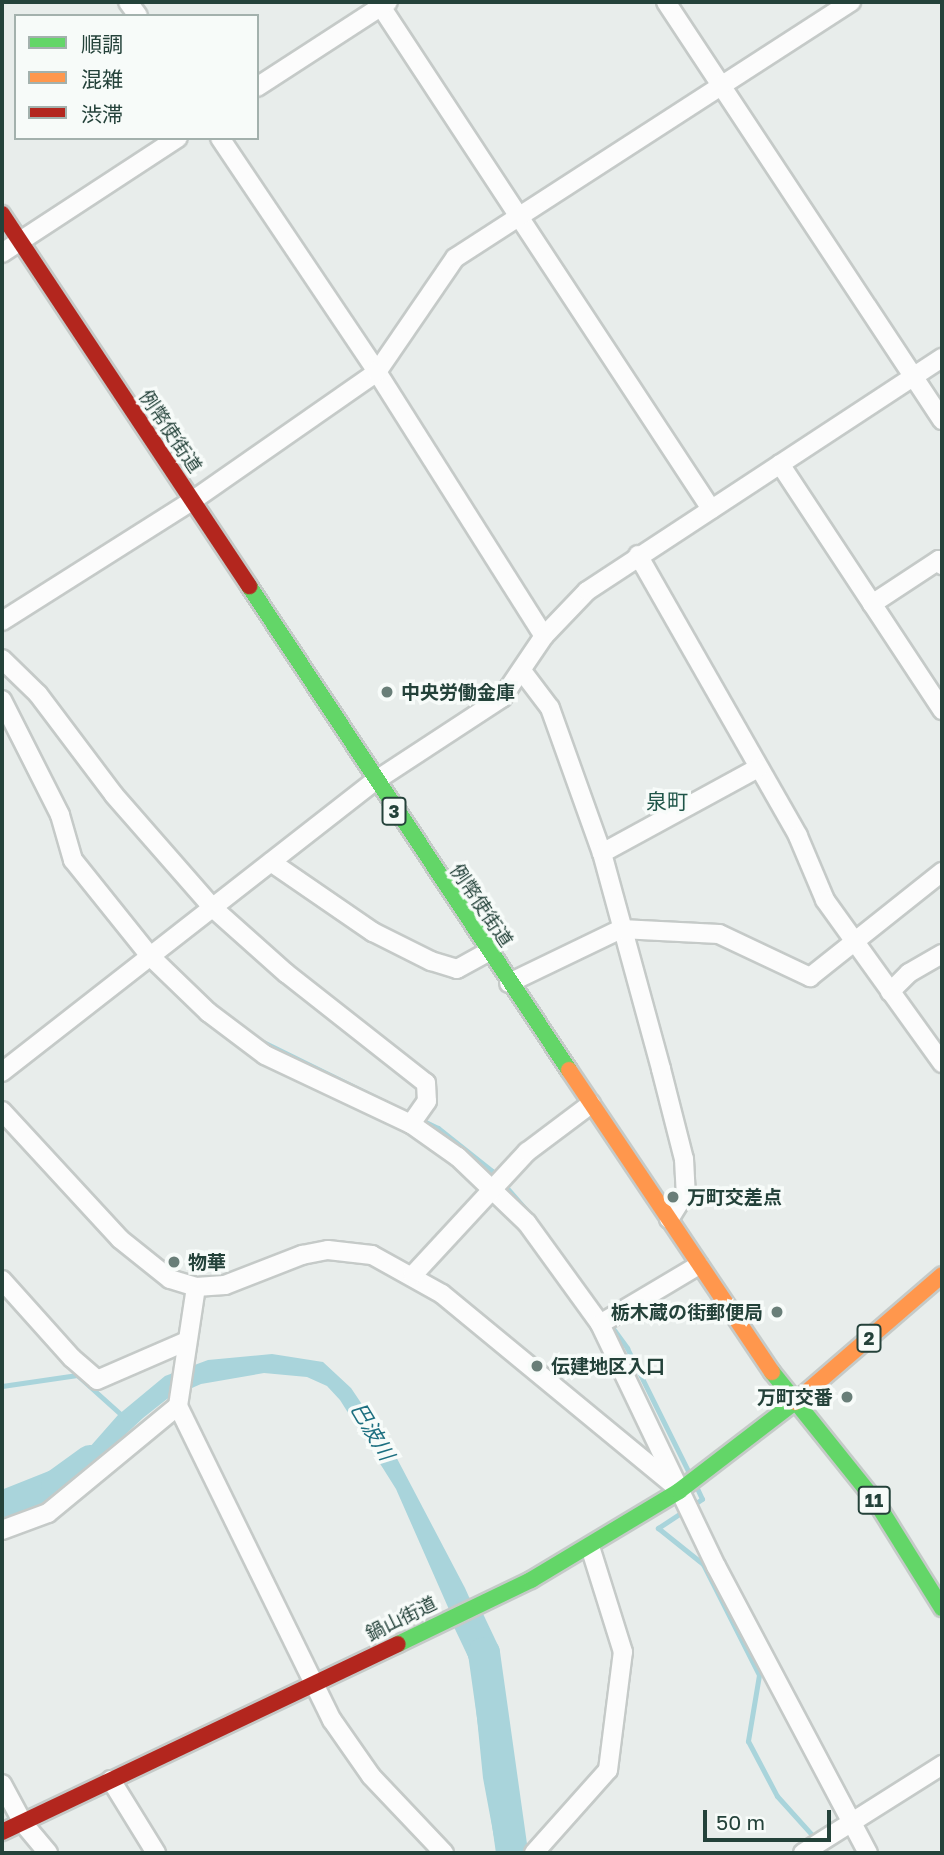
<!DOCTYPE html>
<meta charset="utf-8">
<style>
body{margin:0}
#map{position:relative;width:944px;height:1855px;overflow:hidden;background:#e8edeb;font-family:"Golos Text","Noto Sans JP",sans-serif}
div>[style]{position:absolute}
.water>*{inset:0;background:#a9d4db}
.stream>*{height:5px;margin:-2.5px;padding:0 2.5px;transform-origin:2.5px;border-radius:2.5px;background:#a9d4db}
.river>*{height:32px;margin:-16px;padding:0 16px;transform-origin:16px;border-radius:16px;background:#a9d4db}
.roads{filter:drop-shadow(2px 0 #c5cac8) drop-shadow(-2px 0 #c5cac8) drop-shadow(0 2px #c5cac8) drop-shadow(0 -2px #c5cac8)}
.street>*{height:18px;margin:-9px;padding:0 9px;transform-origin:9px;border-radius:9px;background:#fcfcfc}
.fast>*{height:16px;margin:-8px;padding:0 8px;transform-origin:8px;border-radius:8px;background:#63d668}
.slow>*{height:16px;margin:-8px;padding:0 8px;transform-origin:8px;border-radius:8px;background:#ff974d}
.jam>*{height:16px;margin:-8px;padding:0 8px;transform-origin:8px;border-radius:8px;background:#b3261e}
.dots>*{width:19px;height:19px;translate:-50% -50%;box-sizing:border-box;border:4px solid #f7fbf9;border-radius:50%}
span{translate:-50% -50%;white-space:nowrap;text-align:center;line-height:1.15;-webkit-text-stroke:7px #f7fbf9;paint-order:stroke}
.shield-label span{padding:2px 5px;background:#f7fbf9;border:2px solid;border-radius:5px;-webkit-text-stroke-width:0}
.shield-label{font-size:18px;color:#24423a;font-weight:700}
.street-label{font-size:19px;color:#24423a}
.poi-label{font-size:19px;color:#24423a;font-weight:700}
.left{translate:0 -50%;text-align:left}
.right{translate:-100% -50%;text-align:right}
.neighbourhood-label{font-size:21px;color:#1f5548}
.water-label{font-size:21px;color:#1c6f80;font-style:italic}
.frame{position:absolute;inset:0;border:4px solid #24423a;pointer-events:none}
.legend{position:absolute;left:14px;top:14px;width:245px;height:126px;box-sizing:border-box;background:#f7fbf9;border:2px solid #a3b1ad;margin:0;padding:9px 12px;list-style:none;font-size:21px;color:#24423a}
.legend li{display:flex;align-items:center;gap:14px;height:35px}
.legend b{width:35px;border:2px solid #a3b1ad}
.scale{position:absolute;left:703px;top:1810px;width:128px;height:32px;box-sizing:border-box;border:4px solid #24423a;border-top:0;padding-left:9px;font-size:21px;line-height:24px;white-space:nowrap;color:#24423a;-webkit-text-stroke:5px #f7fbf9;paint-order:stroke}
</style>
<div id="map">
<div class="water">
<i style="clip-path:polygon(272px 1354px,323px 1362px,351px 1388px,392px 1449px,465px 1588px,485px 1633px,484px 1654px,513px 1853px,497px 1853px,483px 1778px,472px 1668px,462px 1639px,396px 1489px,340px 1400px,327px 1386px,307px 1377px,264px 1373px,201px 1384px,167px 1399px,143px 1418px,46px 1509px,2px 1526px,2px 1506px,52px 1490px,118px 1415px,165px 1376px,208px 1360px)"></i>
</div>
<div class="stream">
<i style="left:261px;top:1041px;width:197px;rotate:26.2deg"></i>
<i style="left:438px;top:1128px;width:69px;rotate:38.5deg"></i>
<i style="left:492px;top:1171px;width:67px;rotate:48.7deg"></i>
<i style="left:609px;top:1323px;width:31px;rotate:54deg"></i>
<i style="left:627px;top:1348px;width:142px;rotate:63.6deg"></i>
<i style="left:2px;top:1386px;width:76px;rotate:-8.3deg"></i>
<i style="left:77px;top:1375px;width:64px;rotate:41.9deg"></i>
<i style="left:696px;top:1486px;width:14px;rotate:65deg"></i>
<i style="left:702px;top:1499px;width:53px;rotate:146.6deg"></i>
<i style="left:658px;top:1528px;width:58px;rotate:38.7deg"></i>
<i style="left:703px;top:1564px;width:124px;rotate:63.2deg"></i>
<i style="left:759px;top:1675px;width:67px;rotate:99.5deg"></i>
<i style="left:748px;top:1741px;width:62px;rotate:62.2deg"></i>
<i style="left:777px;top:1796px;width:54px;rotate:48deg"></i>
</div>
<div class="river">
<i style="left:2px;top:1507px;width:59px;rotate:-21.8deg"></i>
<i style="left:57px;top:1485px;width:41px;rotate:-36deg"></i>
<i style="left:465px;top:1613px;width:44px;rotate:64.6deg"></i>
<i style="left:484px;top:1653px;width:202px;rotate:82deg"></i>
</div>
<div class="roads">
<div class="street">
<i style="left:128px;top:2px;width:17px;rotate:54deg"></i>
<i style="left:378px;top:2px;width:607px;rotate:56.7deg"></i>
<i style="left:666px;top:2px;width:501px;rotate:56.56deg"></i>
<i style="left:257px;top:87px;width:156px;rotate:-33deg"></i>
<i style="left:220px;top:138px;width:282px;rotate:56.1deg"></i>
<i style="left:377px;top:372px;width:312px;rotate:57.7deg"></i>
<i style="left:2px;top:253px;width:210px;rotate:-33.2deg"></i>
<i style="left:780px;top:464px;width:295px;rotate:56.6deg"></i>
<i style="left:638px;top:555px;width:323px;rotate:60.3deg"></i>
<i style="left:798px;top:836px;width:69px;rotate:67.1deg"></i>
<i style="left:825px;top:900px;width:201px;rotate:54.3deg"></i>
<i style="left:872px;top:604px;width:80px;rotate:-33.3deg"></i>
<i style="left:939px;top:560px;width:6px;rotate:59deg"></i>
<i style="left:2px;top:621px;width:225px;rotate:-32.3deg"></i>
<i style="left:192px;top:501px;width:226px;rotate:-34.9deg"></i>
<i style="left:377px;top:372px;width:138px;rotate:-55.6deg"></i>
<i style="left:455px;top:258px;width:472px;rotate:-32.9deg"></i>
<i style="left:2px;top:659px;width:50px;rotate:44.2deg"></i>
<i style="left:38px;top:694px;width:126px;rotate:53deg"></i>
<i style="left:114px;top:795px;width:150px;rotate:48.8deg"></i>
<i style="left:213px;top:908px;width:98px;rotate:41.7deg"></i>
<i style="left:286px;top:973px;width:178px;rotate:38.2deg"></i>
<i style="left:426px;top:1083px;width:18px;rotate:87deg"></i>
<i style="left:427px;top:1101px;width:28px;rotate:125deg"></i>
<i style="left:522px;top:671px;width:46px;rotate:52.9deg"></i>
<i style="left:550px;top:708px;width:154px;rotate:70.3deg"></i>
<i style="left:602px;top:853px;width:224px;rotate:74.7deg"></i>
<i style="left:661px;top:1069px;width:93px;rotate:75.7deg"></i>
<i style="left:684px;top:1159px;width:33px;rotate:87deg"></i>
<i style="left:686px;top:1192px;width:32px;rotate:122deg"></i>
<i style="left:2px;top:700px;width:129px;rotate:63.2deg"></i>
<i style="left:60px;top:815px;width:47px;rotate:73.9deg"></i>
<i style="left:73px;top:860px;width:123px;rotate:51.3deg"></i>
<i style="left:150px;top:956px;width:81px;rotate:44deg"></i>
<i style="left:208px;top:1012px;width:71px;rotate:37deg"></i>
<i style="left:265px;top:1055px;width:161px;rotate:25.3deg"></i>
<i style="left:411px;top:1124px;width:57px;rotate:35.1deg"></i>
<i style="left:458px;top:1157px;width:95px;rotate:43.7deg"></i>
<i style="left:527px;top:1223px;width:125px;rotate:54.1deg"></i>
<i style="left:600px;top:1324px;width:268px;rotate:64.4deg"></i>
<i style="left:716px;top:1566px;width:325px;rotate:62.1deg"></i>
<i style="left:602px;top:853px;width:178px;rotate:-28.6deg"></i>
<i style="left:271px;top:862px;width:124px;rotate:34.5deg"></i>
<i style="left:373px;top:932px;width:65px;rotate:26.6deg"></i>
<i style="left:431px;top:961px;width:27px;rotate:17deg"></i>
<i style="left:457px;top:969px;width:35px;rotate:-29deg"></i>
<i style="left:509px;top:983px;width:124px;rotate:-25.7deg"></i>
<i style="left:621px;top:929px;width:98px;rotate:2.9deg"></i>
<i style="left:719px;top:934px;width:101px;rotate:25.3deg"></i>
<i style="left:810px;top:977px;width:169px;rotate:-38.5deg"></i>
<i style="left:890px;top:992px;width:27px;rotate:-45deg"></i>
<i style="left:909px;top:973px;width:38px;rotate:-30deg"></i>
<i style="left:2px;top:1072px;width:473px;rotate:-38deg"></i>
<i style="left:375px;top:781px;width:152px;rotate:-33.2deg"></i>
<i style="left:502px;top:698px;width:75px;rotate:-55.9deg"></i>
<i style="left:544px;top:636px;width:62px;rotate:-46.3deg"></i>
<i style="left:587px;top:591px;width:425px;rotate:-33.3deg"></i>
<i style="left:2px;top:1111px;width:174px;rotate:47.3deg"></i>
<i style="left:120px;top:1239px;width:64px;rotate:38.7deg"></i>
<i style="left:170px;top:1279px;width:27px;rotate:17deg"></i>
<i style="left:196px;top:1287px;width:29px;rotate:-4deg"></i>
<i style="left:225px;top:1285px;width:83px;rotate:-21.3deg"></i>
<i style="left:302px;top:1255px;width:26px;rotate:-11deg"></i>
<i style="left:328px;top:1250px;width:44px;rotate:6.5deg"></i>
<i style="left:372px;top:1255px;width:80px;rotate:29.1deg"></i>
<i style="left:442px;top:1294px;width:305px;rotate:39.5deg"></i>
<i style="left:413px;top:1275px;width:168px;rotate:-47.2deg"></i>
<i style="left:527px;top:1152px;width:80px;rotate:-36.9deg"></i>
<i style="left:2px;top:1280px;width:105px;rotate:48.1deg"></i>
<i style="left:72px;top:1358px;width:33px;rotate:41deg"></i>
<i style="left:97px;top:1380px;width:98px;rotate:-23.4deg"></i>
<i style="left:196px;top:1287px;width:120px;rotate:98.6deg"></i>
<i style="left:178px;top:1406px;width:350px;rotate:63.9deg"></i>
<i style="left:332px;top:1720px;width:68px;rotate:55.1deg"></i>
<i style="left:371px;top:1776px;width:106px;rotate:46.5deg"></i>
<i style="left:600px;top:1324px;width:115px;rotate:-30.8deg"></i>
<i style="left:2px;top:1530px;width:49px;rotate:-20.3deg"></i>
<i style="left:48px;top:1513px;width:168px;rotate:-39.5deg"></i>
<i style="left:111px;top:1780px;width:86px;rotate:58.3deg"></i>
<i style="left:2px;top:1784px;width:44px;rotate:61.7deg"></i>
<i style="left:23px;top:1823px;width:39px;rotate:50deg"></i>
<i style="left:534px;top:1853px;width:111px;rotate:-48.3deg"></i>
<i style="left:608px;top:1770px;width:119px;rotate:-82.8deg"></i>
<i style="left:623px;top:1652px;width:110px;rotate:-107.4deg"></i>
<i style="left:803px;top:1853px;width:165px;rotate:-32.3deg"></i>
</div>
<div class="fast">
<i style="left:249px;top:586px;width:580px;rotate:56.53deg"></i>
<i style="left:772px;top:1372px;width:166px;rotate:51.3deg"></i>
<i style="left:876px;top:1502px;width:125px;rotate:58.1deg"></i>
<i style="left:398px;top:1644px;width:148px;rotate:-25.7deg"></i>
<i style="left:531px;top:1580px;width:173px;rotate:-31deg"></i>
<i style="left:679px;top:1491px;width:146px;rotate:-37.5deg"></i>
</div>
<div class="slow">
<i style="left:569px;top:1070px;width:364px;rotate:56.1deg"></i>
<i style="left:795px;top:1402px;width:194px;rotate:-40.8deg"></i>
</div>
<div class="jam">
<i style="left:2px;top:214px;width:447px;rotate:56.4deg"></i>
<i style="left:2px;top:1832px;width:438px;rotate:-25.4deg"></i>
</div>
</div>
<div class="dots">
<i style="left:387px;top:692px;background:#697e78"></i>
<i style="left:673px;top:1197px;background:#697e78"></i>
<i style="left:174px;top:1262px;background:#697e78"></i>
<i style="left:777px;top:1312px;background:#697e78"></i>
<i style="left:537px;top:1366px;background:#697e78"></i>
<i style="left:847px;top:1397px;background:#697e78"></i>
</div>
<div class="shield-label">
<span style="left:394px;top:811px">3</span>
<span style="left:869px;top:1338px">2</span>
<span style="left:874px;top:1500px">11</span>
</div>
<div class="street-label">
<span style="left:171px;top:431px;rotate:56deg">例幣使街道</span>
<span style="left:482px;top:905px;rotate:56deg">例幣使街道</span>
<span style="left:401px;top:1618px;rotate:-26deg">鍋山街道</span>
</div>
<div class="poi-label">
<span class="left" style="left:401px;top:692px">中央労働金庫</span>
<span class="left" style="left:687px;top:1197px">万町交差点</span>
<span class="left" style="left:188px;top:1262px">物華</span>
<span class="right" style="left:763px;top:1312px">栃木蔵の街郵便局</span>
<span class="left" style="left:551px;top:1366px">伝建地区入口</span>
<span class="right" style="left:833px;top:1397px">万町交番</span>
</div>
<div class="neighbourhood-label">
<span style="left:667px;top:801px">泉町</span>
</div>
<div class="water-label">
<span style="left:373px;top:1431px;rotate:59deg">巴波川</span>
</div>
<div class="frame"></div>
<ul class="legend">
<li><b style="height:9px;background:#63d668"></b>順調</li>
<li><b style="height:9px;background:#ff974d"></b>混雑</li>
<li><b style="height:9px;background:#b3261e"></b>渋滞</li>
</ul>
<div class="scale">50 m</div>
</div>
